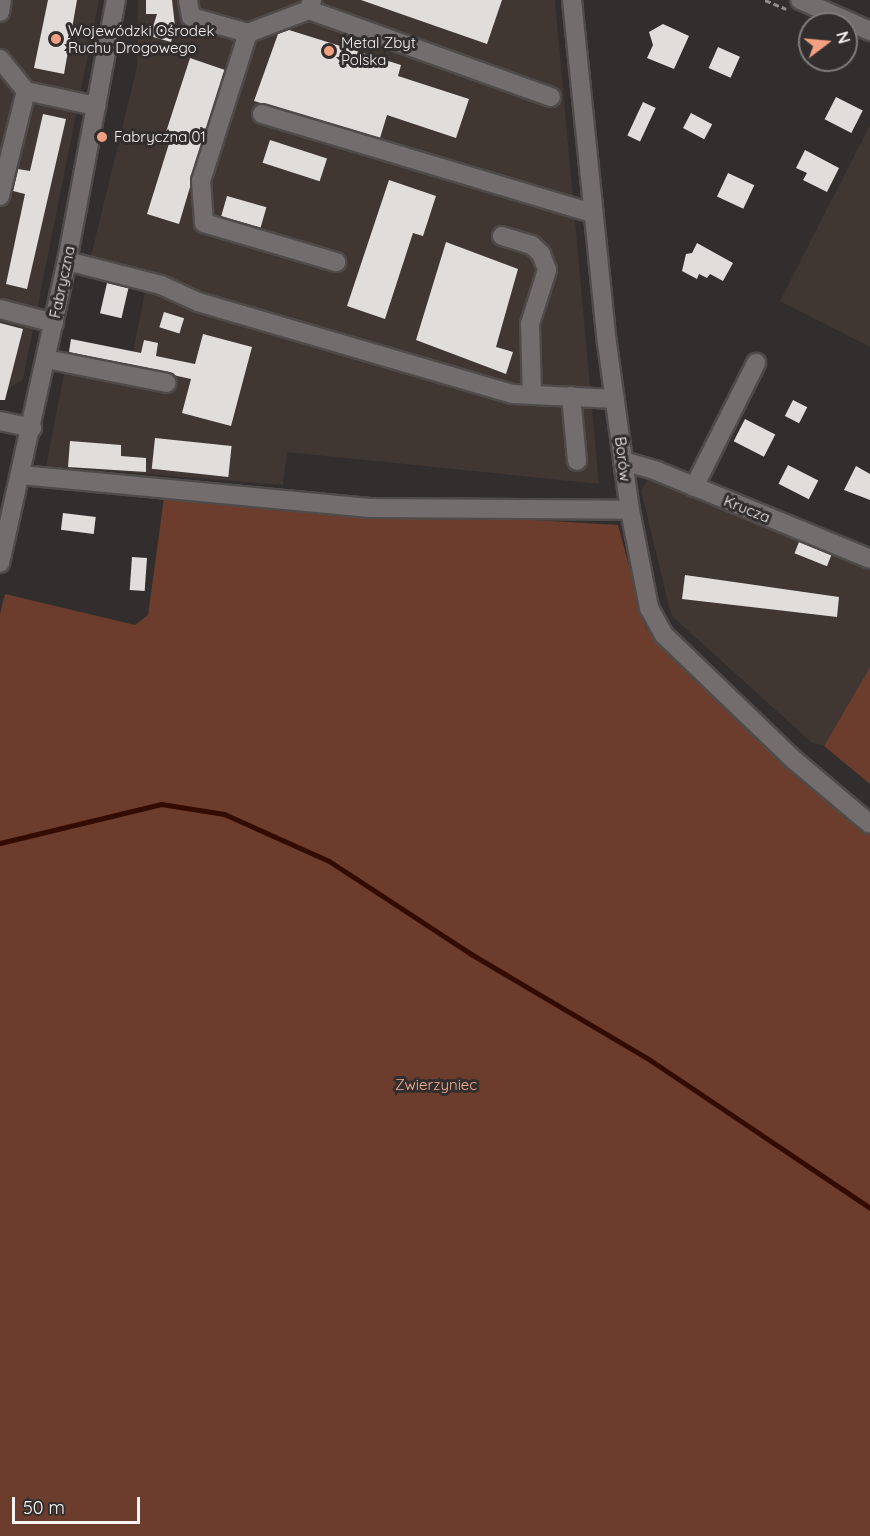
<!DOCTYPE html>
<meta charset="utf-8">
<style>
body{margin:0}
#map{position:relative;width:870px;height:1536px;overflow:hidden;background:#322e2d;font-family:Quicksand,sans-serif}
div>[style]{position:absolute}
.built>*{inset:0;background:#403632}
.green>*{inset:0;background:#6c3d2c}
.stream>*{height:5px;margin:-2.5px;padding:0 2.5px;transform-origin:2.5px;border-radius:2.5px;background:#340b00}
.building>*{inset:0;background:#e1dddb;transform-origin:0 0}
.path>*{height:3px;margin-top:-1.5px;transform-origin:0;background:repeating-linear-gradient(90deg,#8e8b8a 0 6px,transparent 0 9px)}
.roads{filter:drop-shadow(2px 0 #4f4b4a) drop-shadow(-2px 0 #4f4b4a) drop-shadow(0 2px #4f4b4a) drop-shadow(0 -2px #4f4b4a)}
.minor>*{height:18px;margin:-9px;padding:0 9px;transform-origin:9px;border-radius:9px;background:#736e6d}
.dots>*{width:16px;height:16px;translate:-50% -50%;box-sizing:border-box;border:3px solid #322e2d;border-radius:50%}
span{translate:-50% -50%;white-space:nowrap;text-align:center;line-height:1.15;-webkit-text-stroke:6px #322e2d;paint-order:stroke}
.poi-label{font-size:15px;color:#f6f4f3}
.left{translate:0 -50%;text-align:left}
.street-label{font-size:15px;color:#f6f4f3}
.park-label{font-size:15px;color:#f7ad92}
.north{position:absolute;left:798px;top:12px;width:60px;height:60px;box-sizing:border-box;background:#322e2d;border:2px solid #807d7c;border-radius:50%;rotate:74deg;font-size:16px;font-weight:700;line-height:24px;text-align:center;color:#f6f4f3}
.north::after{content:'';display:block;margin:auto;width:21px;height:27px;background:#f2a081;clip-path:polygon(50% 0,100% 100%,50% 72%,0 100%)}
.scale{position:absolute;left:12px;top:1497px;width:128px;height:27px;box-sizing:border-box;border:3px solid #f6f4f3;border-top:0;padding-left:8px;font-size:18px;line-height:21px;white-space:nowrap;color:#f6f4f3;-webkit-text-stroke:4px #322e2d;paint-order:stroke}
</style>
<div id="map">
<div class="built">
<i style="clip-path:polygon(0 0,99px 0,23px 379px,0 395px)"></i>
<i style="clip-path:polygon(138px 0,555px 0,599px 484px,287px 452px,283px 485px,46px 466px,71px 339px,133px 352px,146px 287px,165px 277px,91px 256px,137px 67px)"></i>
<i style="clip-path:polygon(870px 125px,870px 347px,780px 301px)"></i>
<i style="clip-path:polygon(651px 476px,870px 570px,870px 667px,824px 746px,812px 743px,671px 615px,641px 490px)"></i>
</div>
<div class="green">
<i style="clip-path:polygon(164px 498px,618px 525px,646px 628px,870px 834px,870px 1536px,0 1536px,0 614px,5px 594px,135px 625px,148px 615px)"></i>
<i style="clip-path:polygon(870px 667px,870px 784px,824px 746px)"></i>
</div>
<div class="stream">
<i style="left:0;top:843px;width:166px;rotate:-13.6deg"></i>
<i style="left:161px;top:804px;width:64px;rotate:9deg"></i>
<i style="left:224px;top:814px;width:115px;rotate:24.1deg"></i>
<i style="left:329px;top:861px;width:170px;rotate:33.2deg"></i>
<i style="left:471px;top:954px;width:208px;rotate:30.6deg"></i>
<i style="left:650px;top:1060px;width:265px;rotate:33.9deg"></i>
</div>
<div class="building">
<i style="clip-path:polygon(48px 0,77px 0,64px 74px,34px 68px)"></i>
<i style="clip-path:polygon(146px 0,172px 0,175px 26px,171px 42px,150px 36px,157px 14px,146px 14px)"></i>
<i style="clip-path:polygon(361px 0,502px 0,487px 44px)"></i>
<i style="clip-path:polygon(663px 24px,689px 36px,674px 69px,647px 58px,653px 45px,649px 32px)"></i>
<i style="clip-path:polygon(289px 30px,401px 65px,398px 76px,469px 99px,456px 138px,387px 115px,380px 138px,254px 101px,278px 34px)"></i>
<i style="left:718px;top:47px;width:24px;height:23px;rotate:24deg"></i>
<i style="clip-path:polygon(190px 58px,225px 70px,179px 224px,147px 214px,172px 134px,166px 132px)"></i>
<i style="left:836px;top:97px;width:30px;height:25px;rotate:27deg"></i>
<i style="left:643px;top:102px;width:14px;height:37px;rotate:25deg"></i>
<i style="left:691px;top:113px;width:24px;height:17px;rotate:28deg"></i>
<i style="clip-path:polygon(43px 114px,66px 119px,27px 289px,6px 284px,25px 194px,13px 191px,18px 169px,30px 171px)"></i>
<i style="left:270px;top:140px;width:60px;height:24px;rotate:18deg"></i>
<i style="clip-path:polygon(805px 150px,839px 168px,827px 192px,803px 180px,807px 173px,796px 168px)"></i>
<i style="left:728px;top:173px;width:29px;height:26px;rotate:25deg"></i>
<i style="clip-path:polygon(389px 180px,436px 196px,423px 236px,413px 233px,385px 319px,347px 306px)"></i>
<i style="left:227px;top:196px;width:41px;height:21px;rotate:16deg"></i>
<i style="clip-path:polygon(446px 242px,518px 269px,496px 347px,513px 352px,506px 374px,416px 340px)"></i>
<i style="clip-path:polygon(697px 243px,733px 263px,723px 281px,710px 274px,707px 278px,699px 274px,697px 279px,682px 271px,686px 254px,692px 253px)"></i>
<i style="left:107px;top:283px;width:22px;height:31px;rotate:13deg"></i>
<i style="left:164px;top:312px;width:21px;height:16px;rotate:17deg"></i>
<i style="clip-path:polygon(0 323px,23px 329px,5px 400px,0 400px)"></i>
<i style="clip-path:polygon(203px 334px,252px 347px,231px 426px,182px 413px,191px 379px,69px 352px,71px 339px,141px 353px,144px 340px,158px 343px,156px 356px,195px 364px)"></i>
<i style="left:793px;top:400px;width:16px;height:18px;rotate:27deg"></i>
<i style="left:745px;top:419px;width:34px;height:25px;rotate:27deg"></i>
<i style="left:155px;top:438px;width:77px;height:31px;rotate:6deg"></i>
<i style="clip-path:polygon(70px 441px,121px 445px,121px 456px,146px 458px,146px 472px,68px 467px)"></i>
<i style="left:788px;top:465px;width:34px;height:21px;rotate:27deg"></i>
<i style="clip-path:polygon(856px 466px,870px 474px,870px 500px,844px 490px)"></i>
<i style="left:63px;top:513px;width:33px;height:17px;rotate:7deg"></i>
<i style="left:799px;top:542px;width:35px;height:12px;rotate:22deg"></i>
<i style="left:132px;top:557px;width:15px;height:33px;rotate:4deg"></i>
<i style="clip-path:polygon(685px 575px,839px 597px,837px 617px,682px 599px)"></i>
</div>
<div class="path">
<i style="left:765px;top:0;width:23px;rotate:23deg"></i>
</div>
<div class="roads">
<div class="minor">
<i style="left:188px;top:0;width:17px;rotate:80deg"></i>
<i style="left:191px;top:17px;width:59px;rotate:15.7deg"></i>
<i style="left:248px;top:33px;width:155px;rotate:107.6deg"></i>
<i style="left:201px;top:181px;width:42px;rotate:85.9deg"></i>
<i style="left:204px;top:223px;width:138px;rotate:16.5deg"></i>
<i style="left:572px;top:0;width:345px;rotate:84.2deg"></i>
<i style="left:607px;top:343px;width:169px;rotate:82.2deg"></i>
<i style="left:630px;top:510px;width:100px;rotate:79deg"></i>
<i style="left:649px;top:608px;width:31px;rotate:61deg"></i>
<i style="left:664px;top:635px;width:180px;rotate:43.9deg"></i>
<i style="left:794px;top:760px;width:99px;rotate:40.1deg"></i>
<i style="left:800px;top:0;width:77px;rotate:23.9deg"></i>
<i style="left:309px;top:10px;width:257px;rotate:19.8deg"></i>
<i style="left:0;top:12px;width:12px;rotate:-81deg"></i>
<i style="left:248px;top:33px;width:65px;rotate:-20.7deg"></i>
<i style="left:309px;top:10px;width:10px;rotate:-73deg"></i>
<i style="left:0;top:59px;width:41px;rotate:50.9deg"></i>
<i style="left:26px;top:91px;width:72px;rotate:12.1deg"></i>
<i style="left:262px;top:114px;width:345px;rotate:16.7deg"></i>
<i style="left:0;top:196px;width:108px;rotate:-76.1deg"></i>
<i style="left:502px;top:236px;width:31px;rotate:17deg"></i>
<i style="left:532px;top:245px;width:13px;rotate:45deg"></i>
<i style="left:541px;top:254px;width:17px;rotate:69deg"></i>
<i style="left:547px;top:270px;width:57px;rotate:107.5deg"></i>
<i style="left:530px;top:324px;width:71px;rotate:88.4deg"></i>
<i style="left:67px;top:261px;width:97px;rotate:14.3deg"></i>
<i style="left:161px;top:285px;width:41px;rotate:24.7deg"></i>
<i style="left:198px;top:302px;width:328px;rotate:16.3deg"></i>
<i style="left:513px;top:394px;width:102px;rotate:2.8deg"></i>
<i style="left:0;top:309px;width:56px;rotate:14.5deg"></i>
<i style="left:46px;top:359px;width:123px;rotate:11.2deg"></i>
<i style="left:571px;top:396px;width:65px;rotate:84.7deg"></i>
<i style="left:0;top:421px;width:33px;rotate:12deg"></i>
<i style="left:623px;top:461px;width:35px;rotate:16deg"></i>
<i style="left:657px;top:471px;width:230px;rotate:22.4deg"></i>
<i style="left:21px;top:475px;width:350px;rotate:5.4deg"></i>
<i style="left:369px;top:508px;width:261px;rotate:0.4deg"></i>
<i style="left:694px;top:487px;width:139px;rotate:-63.4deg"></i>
<i style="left:0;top:563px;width:309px;rotate:-77.5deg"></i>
<i style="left:67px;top:261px;width:266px;rotate:-79.4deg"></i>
</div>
</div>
<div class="dots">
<i style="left:56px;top:39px;background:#f2a081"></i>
<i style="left:329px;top:51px;background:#f2a081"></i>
<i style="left:102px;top:137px;background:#f2a081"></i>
</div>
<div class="poi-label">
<span class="left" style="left:68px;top:39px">Wojewódzki Ośrodek<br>Ruchu Drogowego</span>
<span class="left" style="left:341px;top:51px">Metal Zbyt<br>Polska</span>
<span class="left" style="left:114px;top:137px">Fabryczna 01</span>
</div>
<div class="street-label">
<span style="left:62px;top:282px;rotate:-78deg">Fabryczna</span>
<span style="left:623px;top:459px;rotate:83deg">Borów</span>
<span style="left:747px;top:509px;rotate:22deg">Krucza</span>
</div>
<div class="park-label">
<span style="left:436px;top:1085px">Zwierzyniec</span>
</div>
<div class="north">N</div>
<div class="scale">50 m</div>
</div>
